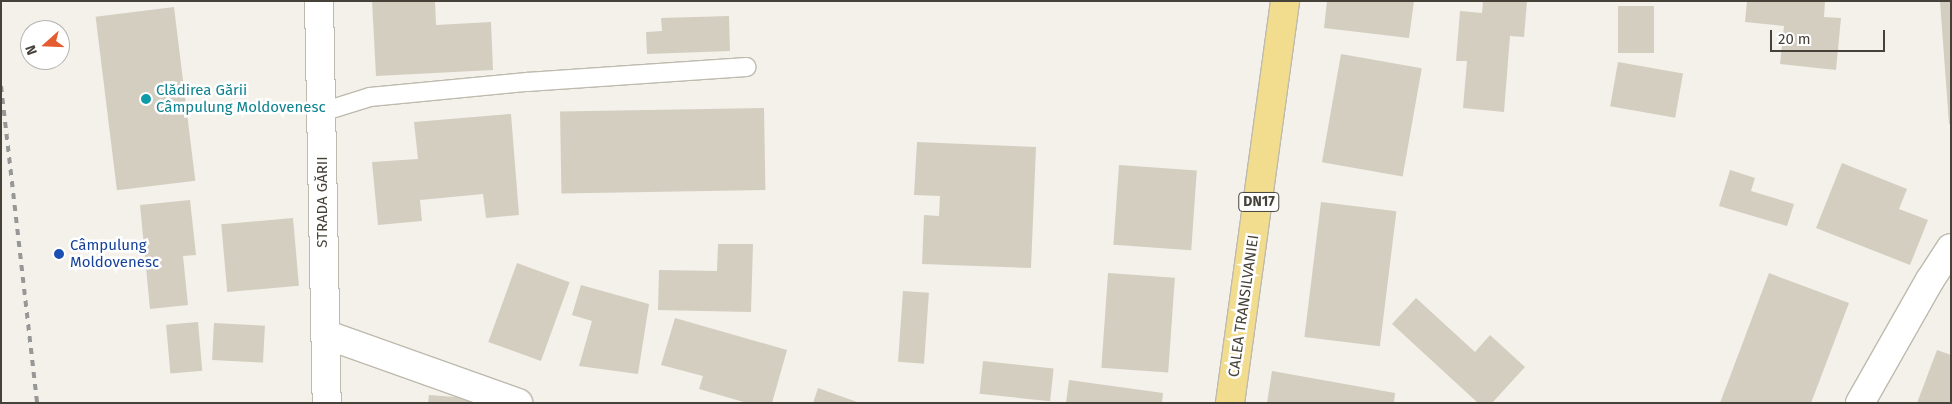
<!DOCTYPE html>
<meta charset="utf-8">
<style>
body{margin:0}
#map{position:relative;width:1952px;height:404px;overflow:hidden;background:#f3f1ea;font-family:"Fira Sans",sans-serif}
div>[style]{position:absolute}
.building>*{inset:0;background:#d4cec0;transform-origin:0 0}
.roads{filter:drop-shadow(1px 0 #bebaad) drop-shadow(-1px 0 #bebaad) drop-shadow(0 1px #bebaad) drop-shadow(0 -1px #bebaad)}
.service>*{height:18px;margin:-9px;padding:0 9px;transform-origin:9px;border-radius:9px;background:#fff}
.minor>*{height:28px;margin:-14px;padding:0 14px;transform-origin:14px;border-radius:14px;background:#fff}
.tertiary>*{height:28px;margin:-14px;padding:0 14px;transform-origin:14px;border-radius:14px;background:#fff}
.trunk>*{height:28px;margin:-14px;padding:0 14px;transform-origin:14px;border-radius:14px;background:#f2dc8e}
.rail>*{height:4px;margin-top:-2px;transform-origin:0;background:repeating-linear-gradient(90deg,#979797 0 6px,transparent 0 12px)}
.dots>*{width:14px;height:14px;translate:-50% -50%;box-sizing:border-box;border:2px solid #fff;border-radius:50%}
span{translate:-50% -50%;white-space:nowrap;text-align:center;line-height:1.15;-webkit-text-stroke:5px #fff;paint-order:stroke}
.shield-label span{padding:1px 4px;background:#fff;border:1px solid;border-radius:4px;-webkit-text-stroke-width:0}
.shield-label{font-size:14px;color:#464239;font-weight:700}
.culture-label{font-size:15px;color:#0d838f}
.left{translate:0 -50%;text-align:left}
.street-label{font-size:15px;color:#464239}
.transit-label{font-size:15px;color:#164399}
.frame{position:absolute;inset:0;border:2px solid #464239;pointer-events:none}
.north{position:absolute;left:20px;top:20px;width:50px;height:50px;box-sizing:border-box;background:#fff;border:1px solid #b5b3b0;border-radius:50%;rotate:250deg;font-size:14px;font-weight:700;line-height:20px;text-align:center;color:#464239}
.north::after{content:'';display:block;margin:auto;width:18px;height:22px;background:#e35d31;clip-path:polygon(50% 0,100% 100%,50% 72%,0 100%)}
.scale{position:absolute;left:1770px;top:30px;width:115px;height:22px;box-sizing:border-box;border:2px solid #464239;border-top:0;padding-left:6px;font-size:15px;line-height:18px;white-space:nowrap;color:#464239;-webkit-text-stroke:4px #fff;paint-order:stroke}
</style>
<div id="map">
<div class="building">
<i style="clip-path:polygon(372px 1px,435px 1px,436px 25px,491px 22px,493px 70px,376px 76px)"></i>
<i style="clip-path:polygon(1327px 1px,1414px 1px,1409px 38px,1324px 28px)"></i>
<i style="clip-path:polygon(1483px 1px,1527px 1px,1524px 37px,1510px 36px,1504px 112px,1463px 108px,1467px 61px,1456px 61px,1460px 11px,1482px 13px)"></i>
<i style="clip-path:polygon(1747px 1px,1825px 1px,1824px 17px,1841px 18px,1836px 70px,1780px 64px,1784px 26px,1745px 22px)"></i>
<i style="clip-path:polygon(1940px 1px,1951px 1px,1951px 124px,1949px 124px)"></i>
<i style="left:1618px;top:6px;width:36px;height:47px"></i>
<i style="left:174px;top:7px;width:175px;height:79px;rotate:83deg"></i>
<i style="clip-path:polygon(729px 16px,730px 51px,647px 54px,646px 32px,662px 31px,661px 18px)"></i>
<i style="left:1341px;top:54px;width:82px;height:110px;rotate:10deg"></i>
<i style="left:1618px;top:62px;width:66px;height:45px;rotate:10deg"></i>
<i style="left:764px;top:108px;width:82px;height:204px;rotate:89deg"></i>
<i style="clip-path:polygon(511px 114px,519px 215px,486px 218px,483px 194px,420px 200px,422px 221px,378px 225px,372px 162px,418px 159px,414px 122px)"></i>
<i style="clip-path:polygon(917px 142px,1036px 147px,1031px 268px,922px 264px,924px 215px,939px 216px,940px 196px,914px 195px)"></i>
<i style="clip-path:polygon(1842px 163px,1907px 189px,1899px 209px,1928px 220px,1910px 265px,1816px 228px)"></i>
<i style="left:1119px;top:165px;width:78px;height:80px;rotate:4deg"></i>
<i style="clip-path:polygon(1730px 170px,1755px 178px,1751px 191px,1794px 204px,1787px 226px,1719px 206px)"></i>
<i style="clip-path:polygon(190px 200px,196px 255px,183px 256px,188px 305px,150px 309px,140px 205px)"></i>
<i style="left:1321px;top:202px;width:76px;height:136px;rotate:7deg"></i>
<i style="left:293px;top:218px;width:68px;height:72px;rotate:85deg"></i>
<i style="clip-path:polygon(718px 244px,753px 244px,751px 312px,658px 310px,659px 270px,717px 271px)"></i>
<i style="left:517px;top:263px;width:56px;height:84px;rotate:20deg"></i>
<i style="left:1108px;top:273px;width:67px;height:95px;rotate:4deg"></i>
<i style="clip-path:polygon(1769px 273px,1849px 303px,1811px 403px,1720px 403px)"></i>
<i style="clip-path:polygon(581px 285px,649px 304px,638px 374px,579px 366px,592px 321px,572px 315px)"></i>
<i style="left:903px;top:291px;width:26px;height:71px;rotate:4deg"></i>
<i style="clip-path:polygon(1416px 298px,1475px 352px,1490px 335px,1525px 367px,1492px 403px,1478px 403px,1392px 324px)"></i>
<i style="clip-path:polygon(675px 318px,787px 350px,772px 403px,747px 403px,699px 389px,703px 376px,661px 365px)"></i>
<i style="left:198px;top:322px;width:49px;height:32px;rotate:85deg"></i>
<i style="left:214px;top:323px;width:51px;height:37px;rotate:3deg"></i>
<i style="clip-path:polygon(1937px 350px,1951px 355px,1951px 403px,1917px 403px)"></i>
<i style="left:983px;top:361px;width:71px;height:33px;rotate:6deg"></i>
<i style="clip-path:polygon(1272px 371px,1395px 393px,1394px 403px,1267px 403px)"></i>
<i style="clip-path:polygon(1069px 380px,1163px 393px,1162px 403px,1066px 403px)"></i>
<i style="clip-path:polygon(818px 388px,829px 392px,860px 403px,813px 403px)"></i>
<i style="clip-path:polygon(429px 395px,482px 399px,481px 403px,428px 403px)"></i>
</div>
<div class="roads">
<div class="service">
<i style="left:322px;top:112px;width:50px;rotate:-17.4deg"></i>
<i style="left:370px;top:97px;width:158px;rotate:-5.5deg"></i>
<i style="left:527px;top:82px;width:220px;rotate:-3.9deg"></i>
</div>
<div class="minor">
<i style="left:327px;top:335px;width:203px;rotate:19.6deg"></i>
<i style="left:1860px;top:403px;width:142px;rotate:-60.4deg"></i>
<i style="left:1930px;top:280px;width:38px;rotate:-57deg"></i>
</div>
<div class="tertiary">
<i style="left:319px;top:1px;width:402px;rotate:88.9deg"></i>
</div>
<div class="trunk">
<i style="left:1230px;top:403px;width:406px;rotate:-82.2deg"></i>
</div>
</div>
<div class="rail">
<i style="left:1px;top:86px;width:319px;rotate:83.5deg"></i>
</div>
<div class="dots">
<i style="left:146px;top:99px;background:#0f9aa8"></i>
<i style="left:59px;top:254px;background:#1a4fb4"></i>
</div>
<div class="shield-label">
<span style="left:1259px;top:202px">DN17</span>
</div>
<div class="culture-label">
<span class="left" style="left:156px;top:99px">Clădirea Gării<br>Câmpulung Moldovenesc</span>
</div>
<div class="street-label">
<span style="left:323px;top:202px;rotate:-90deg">STRADA GĂRII</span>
<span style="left:1244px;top:306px;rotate:-82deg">CALEA TRANSILVANIEI</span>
</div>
<div class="transit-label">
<span class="left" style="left:70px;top:254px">Câmpulung<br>Moldovenesc</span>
</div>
<div class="frame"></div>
<div class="north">N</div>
<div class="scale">20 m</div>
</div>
